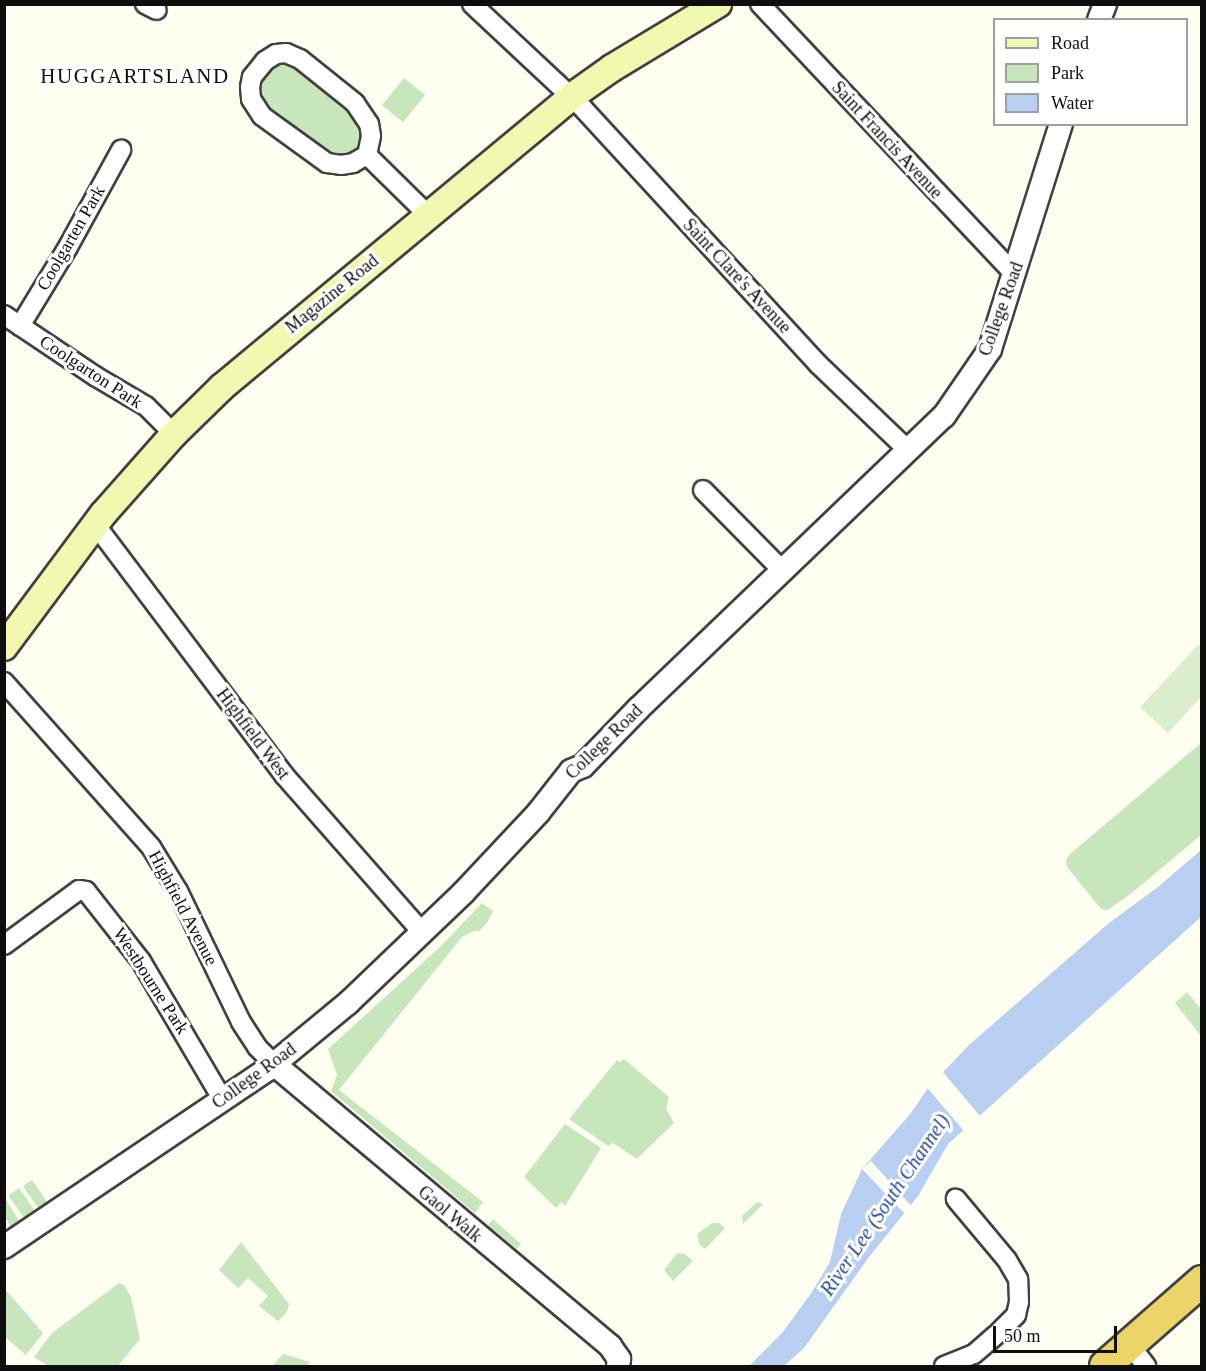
<!DOCTYPE html>
<style>
body{margin:0}
#map{position:relative;width:1206px;height:1371px;overflow:hidden;background:#fdfeef;font-family:Georgia,serif}
div>[style]{position:absolute}
.green>*{inset:0;background:#c8e6bb;transform-origin:0 0}
.pitch>*{inset:0;background:#dbeecc}
.water>*{inset:0;background:#b8cff1}
.pier>*{inset:0;background:#fdfeef;transform-origin:0 0}
.roads{filter:drop-shadow(2px 0 #414141) drop-shadow(-2px 0 #414141) drop-shadow(0 2px #414141) drop-shadow(0 -2px #414141)}
.minor>*{height:18px;margin:-9px;padding:0 9px;transform-origin:9px;border-radius:9px;background:#fff}
.tertiary>*{height:22px;margin:-11px;padding:0 11px;transform-origin:11px;border-radius:11px;background:#fff}
.secondary>*{height:26px;margin:-13px;padding:0 13px;transform-origin:13px;border-radius:13px;background:#f1f9b0}
.trunk>*{height:30px;margin:-15px;padding:0 15px;transform-origin:15px;border-radius:15px;background:#ecd468}
span{translate:-50% -50%;white-space:nowrap;text-align:center;line-height:1.15;-webkit-text-stroke:6px #fff;paint-order:stroke}
.street-label{font-size:18px;color:#0e0e0e}
.water-label{font-size:20px;color:#204996;font-style:italic}
.quarter-label{font-size:21px;color:#0e0e0e;letter-spacing:1.5px}
.frame{position:absolute;inset:0;border:6px solid #0e0e0e;pointer-events:none}
.legend{position:absolute;left:993px;top:18px;width:195px;height:108px;box-sizing:border-box;background:#fff;border:2px solid #9f9f9f;margin:0;padding:8px 10px;list-style:none;font-size:18px;color:#0e0e0e}
.legend li{display:flex;align-items:center;gap:12px;height:30px}
.legend b{width:30px;border:2px solid #9f9f9f}
.scale{position:absolute;left:993px;top:1326px;width:124px;height:27px;box-sizing:border-box;border:3px solid #0e0e0e;border-top:0;padding-left:8px;font-size:18px;line-height:21px;white-space:nowrap;color:#0e0e0e;-webkit-text-stroke:4px #fff;paint-order:stroke}
</style>
<div id="map">
<div class="green">
<i style="clip-path:polygon(285px 62px,294px 65px,360px 118px,363px 149px,339px 160px,265px 110px,259px 96px,259px 85px,275px 64px)"></i>
<i style="left:404px;top:78px;width:27px;height:35px;rotate:39deg"></i>
<i style="clip-path:polygon(1201px 743px,1201px 835px,1133px 892px,1108px 910px,1101px 909px,1067px 867px,1066px 860px,1070px 854px)"></i>
<i style="clip-path:polygon(482px 903px,493px 911px,487px 923px,478px 932px,476px 930px,462px 937px,339px 1090px,483px 1202px,475px 1213px,331px 1091px,337px 1075px,328px 1049px,440px 947px)"></i>
<i style="clip-path:polygon(1187px 992px,1201px 1009px,1201px 1036px,1175px 1003px)"></i>
<i style="clip-path:polygon(624px 1059px,669px 1097px,666px 1109px,674px 1123px,637px 1159px,613px 1143px,608px 1146px,569px 1119px,617px 1060px,620px 1062px)"></i>
<i style="clip-path:polygon(565px 1124px,601px 1148px,565px 1206px,561px 1202px,556px 1208px,524px 1177px)"></i>
<i style="left:32px;top:1180px;width:28px;height:11px;rotate:55deg"></i>
<i style="left:19px;top:1188px;width:28px;height:13px;rotate:55deg"></i>
<i style="clip-path:polygon(5px 1198px,20px 1222px,11px 1227px,5px 1217px)"></i>
<i style="clip-path:polygon(757px 1202px,763px 1204px,743px 1224px,742px 1216px)"></i>
<i style="clip-path:polygon(493px 1219px,521px 1244px,517px 1249px,488px 1225px)"></i>
<i style="clip-path:polygon(712px 1223px,719px 1223px,725px 1228px,705px 1249px,700px 1245px,697px 1234px)"></i>
<i style="clip-path:polygon(241px 1242px,289px 1304px,287px 1312px,278px 1321px,259px 1306px,268px 1296px,248px 1278px,238px 1288px,219px 1270px)"></i>
<i style="clip-path:polygon(677px 1253px,685px 1254px,693px 1261px,673px 1281px,664px 1270px)"></i>
<i style="clip-path:polygon(119px 1283px,124px 1285px,131px 1297px,140px 1339px,118px 1366px,48px 1366px,34px 1357px,52px 1333px)"></i>
<i style="clip-path:polygon(5px 1289px,43px 1333px,26px 1355px,5px 1337px)"></i>
<i style="clip-path:polygon(283px 1354px,310px 1362px,306px 1366px,272px 1366px)"></i>
</div>
<div class="pitch">
<i style="clip-path:polygon(1198px 645px,1201px 648px,1201px 697px,1168px 733px,1140px 707px)"></i>
</div>
<div class="water">
<i style="clip-path:polygon(1201px 850px,1201px 917px,948px 1144px,918px 1196px,869px 1257px,804px 1348px,784px 1366px,749px 1366px,783px 1332px,812px 1292px,830px 1262px,841px 1214px,862px 1169px,911px 1113px,928px 1088px,969px 1045px,1109px 923px,1158px 887px)"></i>
</div>
<div class="pier">
<i style="left:943px;top:1072px;width:61px;height:22px;rotate:50deg"></i>
<i style="clip-path:polygon(871px 1161px,913px 1208px,907px 1216px,862px 1169px)"></i>
</div>
<div class="roads">
<div class="minor">
<i style="left:145px;top:4px;width:13px;rotate:27deg"></i>
<i style="left:472px;top:4px;width:146px;rotate:43.1deg"></i>
<i style="left:579px;top:104px;width:353px;rotate:47.4deg"></i>
<i style="left:818px;top:364px;width:124px;rotate:43.7deg"></i>
<i style="left:760px;top:4px;width:371px;rotate:46.7deg"></i>
<i style="left:367px;top:155px;width:19px;rotate:-78deg"></i>
<i style="left:371px;top:136px;width:12px;rotate:-99deg"></i>
<i style="left:369px;top:124px;width:25px;rotate:-124deg"></i>
<i style="left:355px;top:103px;width:70px;rotate:-141.3deg"></i>
<i style="left:300px;top:59px;width:15px;rotate:-157deg"></i>
<i style="left:286px;top:53px;width:10px;rotate:174deg"></i>
<i style="left:276px;top:54px;width:13px;rotate:148deg"></i>
<i style="left:265px;top:61px;width:21px;rotate:129deg"></i>
<i style="left:252px;top:77px;width:10px;rotate:101deg"></i>
<i style="left:250px;top:87px;width:12px;rotate:85deg"></i>
<i style="left:251px;top:99px;width:20px;rotate:57deg"></i>
<i style="left:262px;top:116px;width:80px;rotate:35.9deg"></i>
<i style="left:327px;top:163px;width:14px;rotate:8deg"></i>
<i style="left:341px;top:165px;width:12px;rotate:-9deg"></i>
<i style="left:353px;top:163px;width:16px;rotate:-30deg"></i>
<i style="left:367px;top:155px;width:86px;rotate:44.5deg"></i>
<i style="left:4px;top:315px;width:110px;rotate:33.8deg"></i>
<i style="left:95px;top:376px;width:59px;rotate:30.5deg"></i>
<i style="left:146px;top:406px;width:40px;rotate:45deg"></i>
<i style="left:20px;top:326px;width:92px;rotate:-58.7deg"></i>
<i style="left:68px;top:247px;width:111px;rotate:-61.3deg"></i>
<i style="left:703px;top:490px;width:112px;rotate:45.4deg"></i>
<i style="left:95px;top:524px;width:314px;rotate:53deg"></i>
<i style="left:284px;top:775px;width:210px;rotate:48.7deg"></i>
<i style="left:4px;top:682px;width:221px;rotate:48.3deg"></i>
<i style="left:151px;top:847px;width:52px;rotate:58.5deg"></i>
<i style="left:178px;top:891px;width:145px;rotate:64.3deg"></i>
<i style="left:241px;top:1022px;width:30px;rotate:57deg"></i>
<i style="left:257px;top:1047px;width:24px;rotate:45deg"></i>
<i style="left:4px;top:945px;width:93px;rotate:-36.3deg"></i>
<i style="left:79px;top:890px;width:7px;rotate:8deg"></i>
<i style="left:86px;top:891px;width:89px;rotate:51.8deg"></i>
<i style="left:141px;top:961px;width:161px;rotate:59.5deg"></i>
<i style="left:1129px;top:1344px;width:28px;rotate:52deg"></i>
<i style="left:944px;top:1366px;width:32px;rotate:-22deg"></i>
<i style="left:974px;top:1354px;width:28px;rotate:-41deg"></i>
<i style="left:995px;top:1336px;width:30px;rotate:-45deg"></i>
<i style="left:1016px;top:1315px;width:13px;rotate:-77deg"></i>
<i style="left:1019px;top:1302px;width:23px;rotate:-92deg"></i>
<i style="left:1018px;top:1279px;width:22px;rotate:-120deg"></i>
<i style="left:1007px;top:1260px;width:80px;rotate:-129.9deg"></i>
</div>
<div class="tertiary">
<i style="left:1099px;top:20px;width:17px;rotate:-69deg"></i>
<i style="left:274px;top:1064px;width:439px;rotate:40deg"></i>
<i style="left:610px;top:1346px;width:16px;rotate:55deg"></i>
<i style="left:619px;top:1359px;width:7px;rotate:98deg"></i>
<i style="left:4px;top:1247px;width:318px;rotate:-34deg"></i>
<i style="left:268px;top:1069px;width:104px;rotate:-39.5deg"></i>
<i style="left:348px;top:1003px;width:159px;rotate:-43.7deg"></i>
<i style="left:463px;top:893px;width:110px;rotate:-46.8deg"></i>
<i style="left:538px;top:813px;width:53px;rotate:-51.8deg"></i>
<i style="left:571px;top:771px;width:13px;rotate:-23deg"></i>
<i style="left:583px;top:766px;width:79px;rotate:-46deg"></i>
<i style="left:638px;top:709px;width:424px;rotate:-43.8deg"></i>
<i style="left:944px;top:416px;width:81px;rotate:-55.5deg"></i>
<i style="left:990px;top:349px;width:236px;rotate:-72.5deg"></i>
</div>
<div class="secondary">
<i style="left:4px;top:647px;width:167px;rotate:-53.3deg"></i>
<i style="left:104px;top:513px;width:106px;rotate:-48.5deg"></i>
<i style="left:174px;top:434px;width:67px;rotate:-44.4deg"></i>
<i style="left:222px;top:387px;width:454px;rotate:-39.7deg"></i>
<i style="left:571px;top:97px;width:50px;rotate:-35.3deg"></i>
<i style="left:612px;top:68px;width:124px;rotate:-31.1deg"></i>
</div>
<div class="trunk">
<i style="left:1105px;top:1366px;width:129px;rotate:-41.2deg"></i>
</div>
</div>
<div class="street-label">
<span style="left:887px;top:140px;rotate:47deg">Saint Francis Avenue</span>
<span style="left:71px;top:238px;rotate:-60deg">Coolgarten Park</span>
<span style="left:737px;top:276px;rotate:47deg">Saint Clare's Avenue</span>
<span style="left:332px;top:294px;rotate:-39deg">Magazine Road</span>
<span style="left:1001px;top:309px;rotate:-70deg">College Road</span>
<span style="left:91px;top:372px;rotate:33deg">Coolgarton Park</span>
<span style="left:253px;top:734px;rotate:53deg">Highfield West</span>
<span style="left:604px;top:742px;rotate:-44deg">College Road</span>
<span style="left:183px;top:908px;rotate:62deg">Highfield Avenue</span>
<span style="left:151px;top:981px;rotate:57deg">Westbourne Park</span>
<span style="left:254px;top:1076px;rotate:-36deg">College Road</span>
<span style="left:450px;top:1214px;rotate:40deg">Gaol Walk</span>
</div>
<div class="water-label">
<span style="left:885px;top:1205px;rotate:-56deg">River Lee (South Channel)</span>
</div>
<div class="quarter-label">
<span style="left:135px;top:76px">HUGGARTSLAND</span>
</div>
<div class="frame"></div>
<ul class="legend">
<li><b style="height:8px;background:#f1f9b0"></b>Road</li>
<li><b style="height:16px;background:#c8e6bb"></b>Park</li>
<li><b style="height:16px;background:#b8cff1"></b>Water</li>
</ul>
<div class="scale">50 m</div>
</div>
